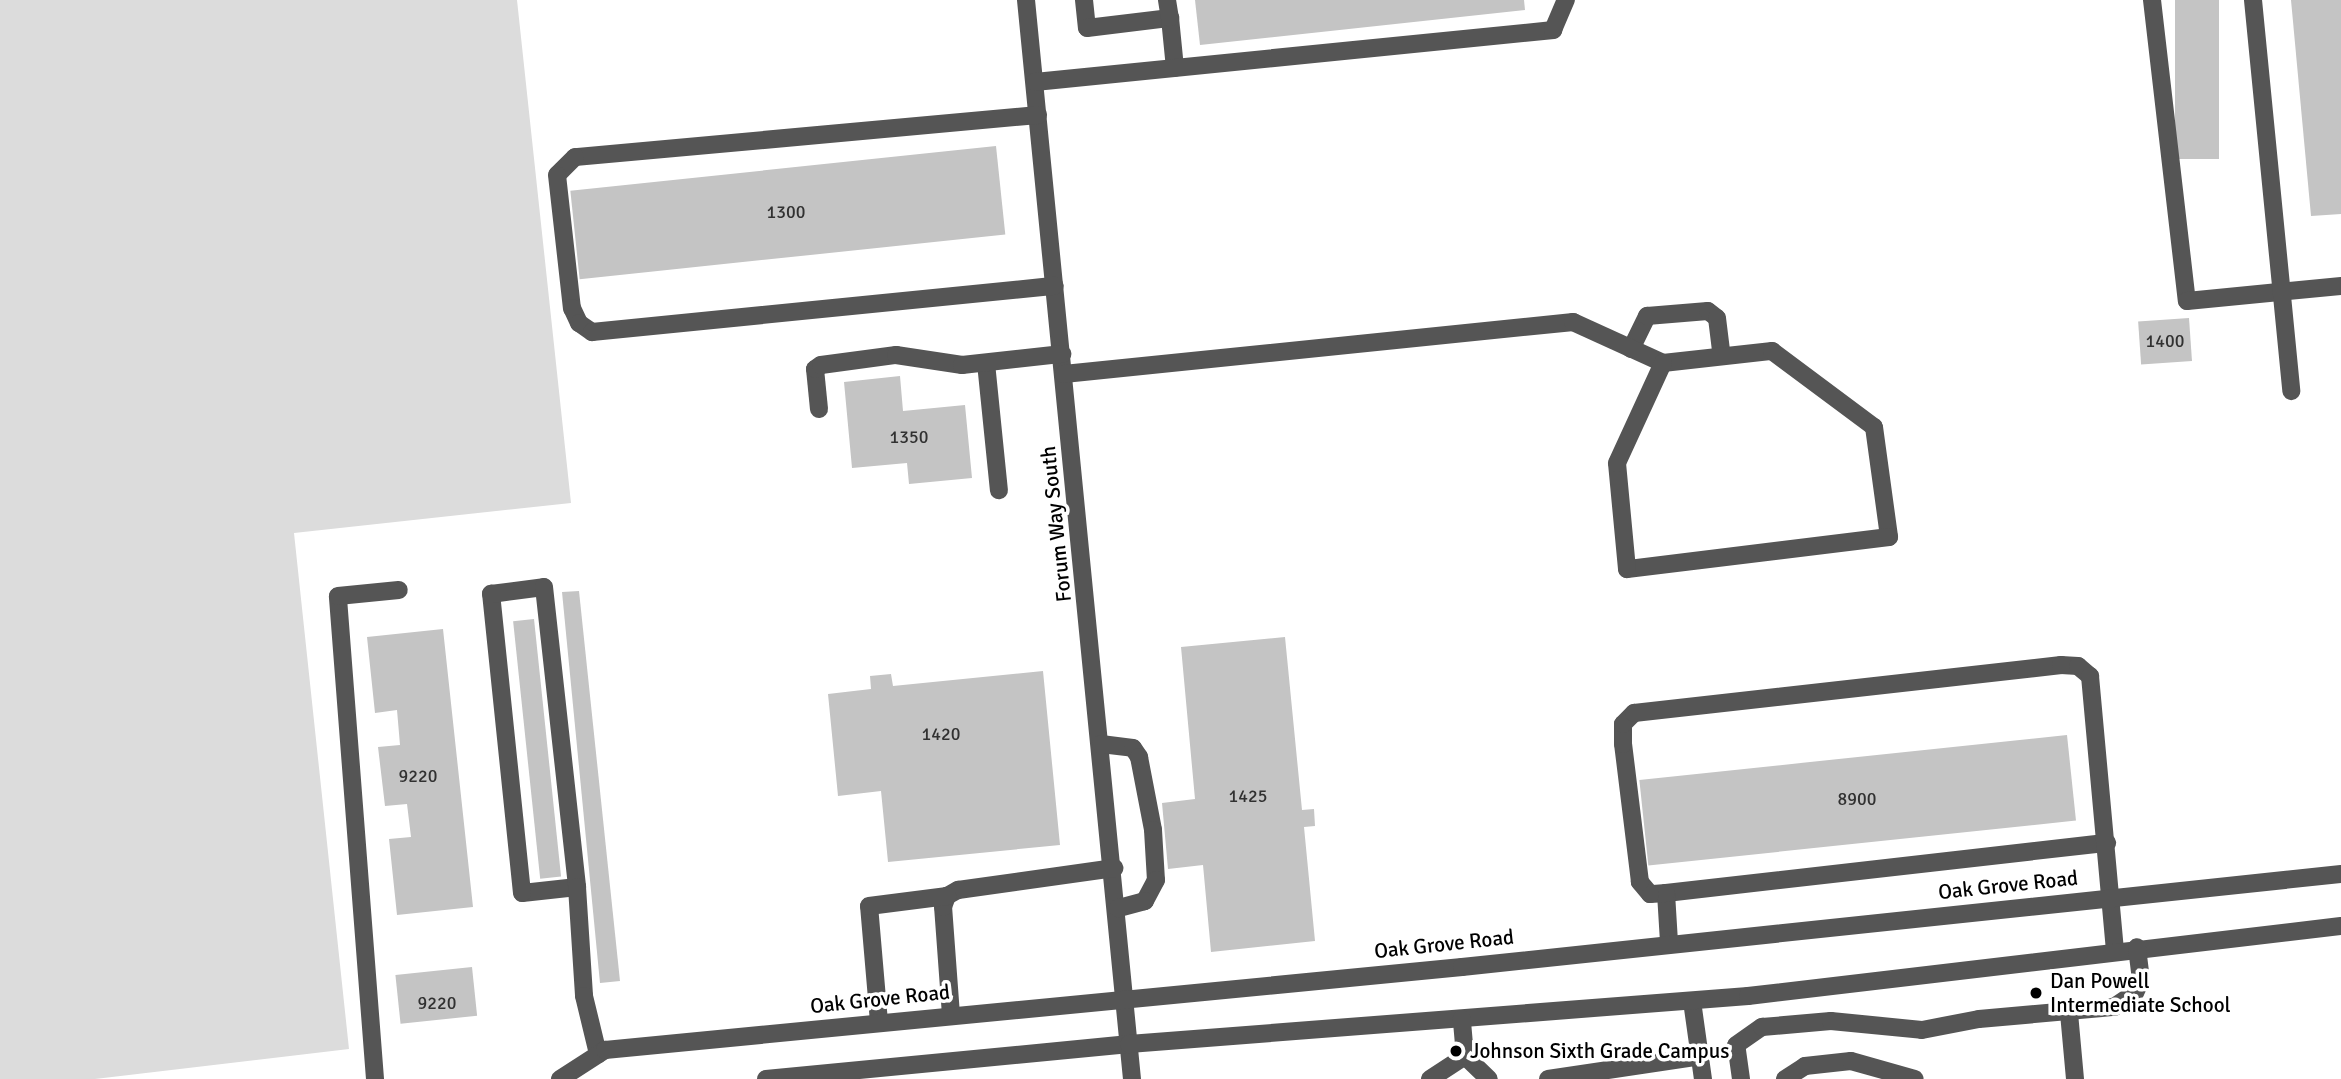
<!DOCTYPE html>
<style>
body{margin:0}
#map{position:relative;width:2341px;height:1079px;overflow:hidden;background:#fff;font-family:Signika,sans-serif}
div>[style]{position:absolute}
.green>*{inset:0;background:#dcdcdc}
.building>*{inset:0;background:#c4c4c4;transform-origin:0 0}
.minor>*{height:18px;margin:-9px;padding:0 9px;transform-origin:9px;border-radius:9px;background:#555}
.dots>*{width:19px;height:19px;translate:-50% -50%;box-sizing:border-box;border:4px solid #fff;border-radius:50%}
span{translate:-50% -50%;white-space:nowrap;text-align:center;line-height:1.15;-webkit-text-stroke:7px #fff;paint-order:stroke}
.number-label{font-size:18px;color:#313131}
.number-label span{-webkit-text-stroke-width:0}
.street-label{font-size:21px;color:#000}
.poi-label{font-size:21px;color:#000}
.left{translate:0 -50%;text-align:left}
</style>
<div id="map">
<div class="green">
<i style="clip-path:polygon(0 0,517px 0,571px 503px,294px 533px,349px 1049px,95px 1079px,0 1079px)"></i>
</div>
<div class="building">
<i style="clip-path:polygon(1195px 0,1524px 0,1525px 10px,1200px 45px)"></i>
<i style="left:2175px;top:0;width:44px;height:159px"></i>
<i style="clip-path:polygon(2291px 0,2341px 0,2341px 214px,2311px 216px)"></i>
<i style="left:996px;top:146px;width:89px;height:428px;rotate:84deg"></i>
<i style="left:2189px;top:318px;width:43px;height:51px;rotate:86deg"></i>
<i style="clip-path:polygon(900px 376px,903px 411px,965px 405px,972px 478px,909px 484px,907px 463px,852px 468px,844px 382px)"></i>
<i style="clip-path:polygon(579px 591px,620px 981px,600px 983px,562px 592px)"></i>
<i style="left:534px;top:619px;width:259px;height:21px;rotate:84deg"></i>
<i style="clip-path:polygon(443px 629px,473px 907px,397px 915px,389px 839px,411px 837px,407px 804px,385px 806px,378px 747px,400px 745px,397px 710px,375px 713px,367px 637px)"></i>
<i style="clip-path:polygon(1285px 637px,1302px 810px,1314px 809px,1315px 826px,1304px 827px,1315px 941px,1211px 952px,1203px 865px,1168px 869px,1162px 803px,1195px 799px,1181px 647px)"></i>
<i style="clip-path:polygon(1043px 671px,1060px 845px,888px 862px,881px 791px,838px 796px,828px 694px,871px 689px,870px 676px,891px 674px,893px 686px)"></i>
<i style="left:2067px;top:735px;width:86px;height:430px;rotate:84deg"></i>
<i style="left:472px;top:967px;width:49px;height:77px;rotate:84deg"></i>
</div>
<div class="minor">
<i style="left:1026px;top:0;width:1084px;rotate:84.39deg"></i>
<i style="left:1084px;top:0;width:28px;rotate:84deg"></i>
<i style="left:1087px;top:28px;width:84px;rotate:-6.9deg"></i>
<i style="left:1170px;top:18px;width:50px;rotate:84.3deg"></i>
<i style="left:1167px;top:0;width:18px;rotate:81deg"></i>
<i style="left:2152px;top:0;width:303px;rotate:83.4deg"></i>
<i style="left:2187px;top:301px;width:155px;rotate:-5.6deg"></i>
<i style="left:2253px;top:0;width:393px;rotate:84.4deg"></i>
<i style="left:1035px;top:82px;width:521px;rotate:-5.73deg"></i>
<i style="left:1553px;top:30px;width:33px;rotate:-67deg"></i>
<i style="left:1038px;top:115px;width:465px;rotate:174.8deg"></i>
<i style="left:575px;top:157px;width:25px;rotate:135deg"></i>
<i style="left:557px;top:175px;width:134px;rotate:83.6deg"></i>
<i style="left:572px;top:308px;width:17px;rotate:65deg"></i>
<i style="left:579px;top:323px;width:16px;rotate:35deg"></i>
<i style="left:592px;top:332px;width:465px;rotate:-5.7deg"></i>
<i style="left:1631px;top:349px;width:37px;rotate:-64deg"></i>
<i style="left:1647px;top:316px;width:61px;rotate:-4.7deg"></i>
<i style="left:1708px;top:311px;width:11px;rotate:38deg"></i>
<i style="left:1717px;top:318px;width:38px;rotate:83deg"></i>
<i style="left:986px;top:363px;width:128px;rotate:84.2deg"></i>
<i style="left:1064px;top:374px;width:512px;rotate:-5.83deg"></i>
<i style="left:1573px;top:322px;width:99px;rotate:24.5deg"></i>
<i style="left:1663px;top:363px;width:110px;rotate:-6.3deg"></i>
<i style="left:1772px;top:351px;width:127px;rotate:36.7deg"></i>
<i style="left:1874px;top:427px;width:111px;rotate:82.2deg"></i>
<i style="left:1889px;top:537px;width:264px;rotate:173deg"></i>
<i style="left:1627px;top:569px;width:106px;rotate:-95.4deg"></i>
<i style="left:1617px;top:463px;width:110px;rotate:-65.3deg"></i>
<i style="left:819px;top:409px;width:40px;rotate:-95.7deg"></i>
<i style="left:815px;top:369px;width:7px;rotate:-34deg"></i>
<i style="left:821px;top:365px;width:76px;rotate:-7.6deg"></i>
<i style="left:896px;top:355px;width:67px;rotate:8.6deg"></i>
<i style="left:962px;top:365px;width:101px;rotate:-6.3deg"></i>
<i style="left:1101px;top:744px;width:32px;rotate:7deg"></i>
<i style="left:1133px;top:748px;width:11px;rotate:56deg"></i>
<i style="left:1139px;top:757px;width:74px;rotate:79.1deg"></i>
<i style="left:1153px;top:830px;width:50px;rotate:86.6deg"></i>
<i style="left:1156px;top:880px;width:24px;rotate:118deg"></i>
<i style="left:1145px;top:901px;width:28px;rotate:165deg"></i>
<i style="left:577px;top:887px;width:55px;rotate:173.8deg"></i>
<i style="left:522px;top:893px;width:301px;rotate:-95.9deg"></i>
<i style="left:491px;top:594px;width:53px;rotate:-7.5deg"></i>
<i style="left:544px;top:587px;width:302px;rotate:83.7deg"></i>
<i style="left:577px;top:887px;width:109px;rotate:86.3deg"></i>
<i style="left:584px;top:996px;width:60px;rotate:76.4deg"></i>
<i style="left:1666px;top:893px;width:444px;rotate:-6.5deg"></i>
<i style="left:1669px;top:942px;width:49px;rotate:-93.5deg"></i>
<i style="left:1666px;top:893px;width:16px;rotate:176deg"></i>
<i style="left:1650px;top:894px;width:16px;rotate:-130deg"></i>
<i style="left:1640px;top:882px;width:139px;rotate:-97deg"></i>
<i style="left:1623px;top:744px;width:20px;rotate:-90deg"></i>
<i style="left:1623px;top:724px;width:16px;rotate:-45deg"></i>
<i style="left:1634px;top:713px;width:430px;rotate:-6.4deg"></i>
<i style="left:2061px;top:665px;width:17px;rotate:3deg"></i>
<i style="left:2078px;top:666px;width:16px;rotate:40deg"></i>
<i style="left:2090px;top:676px;width:275px;rotate:84.8deg"></i>
<i style="left:1692px;top:1001px;width:79px;rotate:82deg"></i>
<i style="left:2069px;top:1013px;width:66px;rotate:84.8deg"></i>
<i style="left:951px;top:1015px;width:108px;rotate:-94.2deg"></i>
<i style="left:943px;top:907px;width:12px;rotate:-70deg"></i>
<i style="left:947px;top:896px;width:13px;rotate:-29deg"></i>
<i style="left:958px;top:890px;width:158px;rotate:-8deg"></i>
<i style="left:879px;top:1022px;width:116px;rotate:-94.9deg"></i>
<i style="left:869px;top:906px;width:79px;rotate:-7.3deg"></i>
<i style="left:1465px;top:1056px;width:33px;rotate:44deg"></i>
<i style="left:375px;top:1079px;width:484px;rotate:-94.4deg"></i>
<i style="left:338px;top:596px;width:61px;rotate:-5.6deg"></i>
<i style="left:560px;top:1079px;width:54px;rotate:-32.8deg"></i>
<i style="left:605px;top:1050px;width:861px;rotate:-5.53deg"></i>
<i style="left:1462px;top:967px;width:884px;rotate:-6.04deg"></i>
<i style="left:766px;top:1079px;width:365px;rotate:-5.5deg"></i>
<i style="left:1129px;top:1044px;width:621px;rotate:-4.43deg"></i>
<i style="left:1748px;top:996px;width:597px;rotate:-6.73deg"></i>
<i style="left:1430px;top:1079px;width:42px;rotate:-33.3deg"></i>
<i style="left:1465px;top:1056px;width:37px;rotate:-95deg"></i>
<i style="left:1548px;top:1079px;width:155px;rotate:-8.5deg"></i>
<i style="left:1741px;top:1079px;width:34px;rotate:-98deg"></i>
<i style="left:1736px;top:1045px;width:32px;rotate:-35deg"></i>
<i style="left:1762px;top:1027px;width:69px;rotate:-5deg"></i>
<i style="left:1831px;top:1021px;width:91px;rotate:5.6deg"></i>
<i style="left:1922px;top:1030px;width:58px;rotate:-10.9deg"></i>
<i style="left:1979px;top:1019px;width:136px;rotate:-5.1deg"></i>
<i style="left:2114px;top:1007px;width:25px;rotate:-34deg"></i>
<i style="left:2135px;top:993px;width:14px;rotate:-65deg"></i>
<i style="left:2141px;top:980px;width:33px;rotate:-97deg"></i>
<i style="left:1785px;top:1079px;width:24px;rotate:-33deg"></i>
<i style="left:1805px;top:1066px;width:46px;rotate:-6.2deg"></i>
<i style="left:1851px;top:1061px;width:66px;rotate:15.7deg"></i>
</div>
<div class="dots">
<i style="left:2036px;top:993px;background:#000"></i>
<i style="left:1456px;top:1051px;background:#000"></i>
</div>
<div class="number-label">
<span style="left:786px;top:212px">1300</span>
<span style="left:2165px;top:341px">1400</span>
<span style="left:909px;top:437px">1350</span>
<span style="left:941px;top:734px">1420</span>
<span style="left:418px;top:776px">9220</span>
<span style="left:1248px;top:796px">1425</span>
<span style="left:1857px;top:799px">8900</span>
<span style="left:437px;top:1003px">9220</span>
</div>
<div class="street-label">
<span style="left:1056px;top:524px;rotate:-96deg">Forum Way South</span>
<span style="left:2008px;top:885px;rotate:-6deg">Oak Grove Road</span>
<span style="left:1444px;top:944px;rotate:-6deg">Oak Grove Road</span>
<span style="left:880px;top:999px;rotate:-6deg">Oak Grove Road</span>
</div>
<div class="poi-label">
<span class="left" style="left:2050px;top:993px">Dan Powell<br>Intermediate School</span>
<span class="left" style="left:1470px;top:1051px">Johnson Sixth Grade Campus</span>
</div>
</div>
